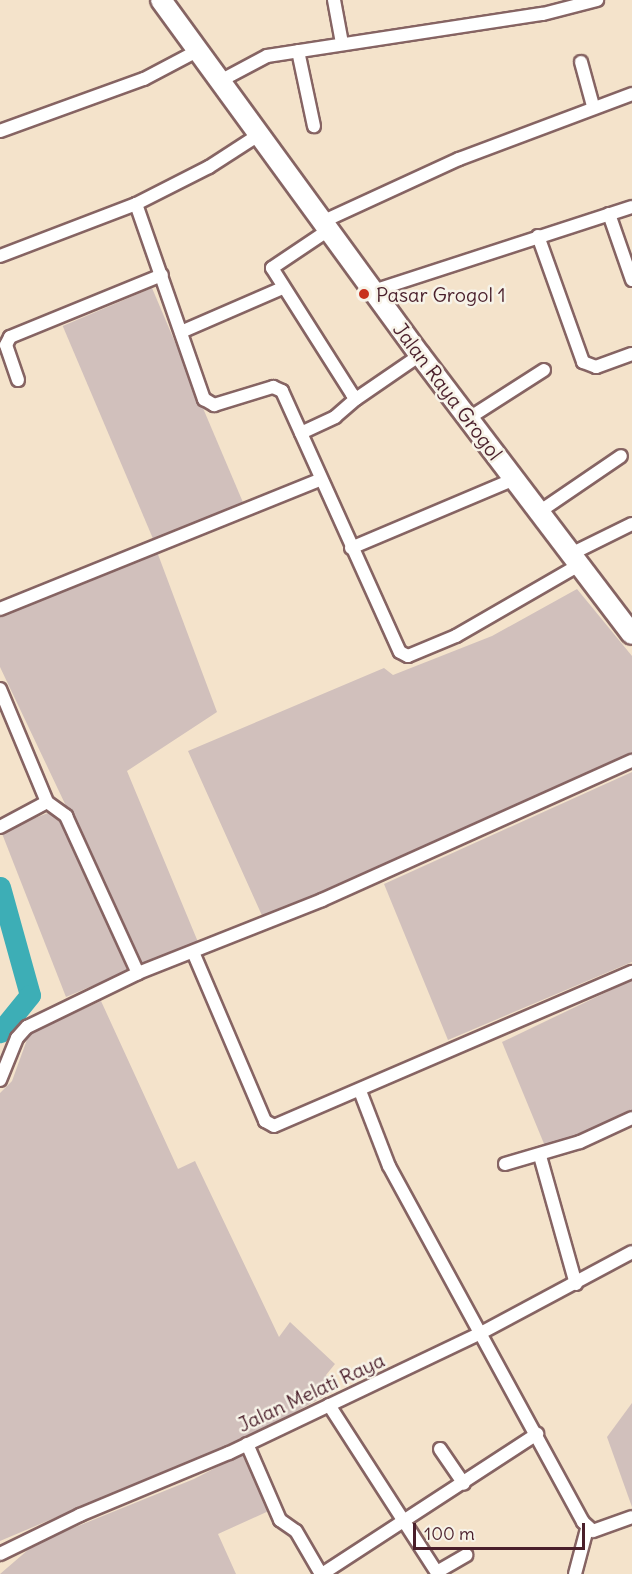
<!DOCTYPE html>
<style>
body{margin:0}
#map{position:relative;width:632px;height:1574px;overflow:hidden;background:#f4e3cb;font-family:Delius,sans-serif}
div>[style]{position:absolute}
.industrial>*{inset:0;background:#d1c0bc;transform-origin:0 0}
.river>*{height:21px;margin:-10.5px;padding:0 10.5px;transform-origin:10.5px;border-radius:10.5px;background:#3daeb6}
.roads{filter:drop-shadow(2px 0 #866463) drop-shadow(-2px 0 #866463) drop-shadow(0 2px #866463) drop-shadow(0 -2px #866463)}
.street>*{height:12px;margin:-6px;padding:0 6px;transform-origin:6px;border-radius:6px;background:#fff}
.primary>*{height:20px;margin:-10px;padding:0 10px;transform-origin:10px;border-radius:10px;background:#fff}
.dots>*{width:16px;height:16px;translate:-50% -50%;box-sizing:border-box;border:3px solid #f7f3e8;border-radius:50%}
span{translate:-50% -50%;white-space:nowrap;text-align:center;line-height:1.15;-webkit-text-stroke:5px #f7f3e8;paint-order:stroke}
.poi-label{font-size:20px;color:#4a1f2b}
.left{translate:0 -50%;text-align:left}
.street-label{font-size:20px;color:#4a1f2b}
.scale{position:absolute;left:413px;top:1523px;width:172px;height:27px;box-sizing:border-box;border:3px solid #4a1f2b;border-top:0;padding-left:8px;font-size:18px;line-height:21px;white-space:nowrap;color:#4a1f2b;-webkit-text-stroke:4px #f7f3e8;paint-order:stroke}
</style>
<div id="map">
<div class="industrial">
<i style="left:152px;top:288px;width:242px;height:97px;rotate:67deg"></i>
<i style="clip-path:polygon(156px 549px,217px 712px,127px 771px,198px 942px,142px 966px,0 667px,0 614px)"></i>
<i style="clip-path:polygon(577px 589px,632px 656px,632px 757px,421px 847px,264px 920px,188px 751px,384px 668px,393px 675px,492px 636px)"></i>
<i style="clip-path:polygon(632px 772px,632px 962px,448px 1040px,384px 884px)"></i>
<i style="clip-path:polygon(48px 813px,62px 823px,130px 970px,66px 997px,1px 831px)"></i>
<i style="clip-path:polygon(632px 980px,632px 1112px,547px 1151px,502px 1042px)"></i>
<i style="clip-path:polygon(101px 1001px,178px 1169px,195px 1161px,279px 1337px,290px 1322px,335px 1364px,326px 1375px,336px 1390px,260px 1431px,0 1541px,0 1093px,12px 1081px,29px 1034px)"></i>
<i style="clip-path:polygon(632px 1403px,632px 1507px,607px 1437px)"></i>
<i style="clip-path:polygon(246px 1452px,273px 1509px,218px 1534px,236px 1574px,0 1574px,36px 1543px,194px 1479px)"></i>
</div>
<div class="river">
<i style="left:0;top:887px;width:112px;rotate:74.5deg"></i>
<i style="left:30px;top:995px;width:48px;rotate:129deg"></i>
</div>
<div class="roads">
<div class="street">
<i style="left:334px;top:0;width:44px;rotate:79.5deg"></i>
<i style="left:298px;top:51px;width:77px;rotate:78deg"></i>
<i style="left:581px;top:62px;width:46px;rotate:74.7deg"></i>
<i style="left:220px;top:81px;width:53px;rotate:-28deg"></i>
<i style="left:267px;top:56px;width:279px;rotate:-8.7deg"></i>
<i style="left:543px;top:14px;width:56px;rotate:-14.5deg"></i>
<i style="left:0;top:131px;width:153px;rotate:-19.9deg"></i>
<i style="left:144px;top:79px;width:60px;rotate:-27.8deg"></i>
<i style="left:136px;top:204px;width:207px;rotate:70.8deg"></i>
<i style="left:204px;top:399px;width:12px;rotate:31deg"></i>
<i style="left:214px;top:405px;width:62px;rotate:-17deg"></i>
<i style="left:273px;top:387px;width:10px;rotate:24deg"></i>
<i style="left:282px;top:391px;width:286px;rotate:65.7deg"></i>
<i style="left:400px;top:652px;width:9px;rotate:27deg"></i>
<i style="left:408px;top:656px;width:52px;rotate:-22.6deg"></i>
<i style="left:456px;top:636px;width:142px;rotate:-30deg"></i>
<i style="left:609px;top:214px;width:70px;rotate:70.8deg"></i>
<i style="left:324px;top:221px;width:149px;rotate:-24.7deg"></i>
<i style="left:459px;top:159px;width:185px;rotate:-20.6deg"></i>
<i style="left:330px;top:229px;width:70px;rotate:146.1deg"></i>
<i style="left:272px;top:268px;width:149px;rotate:57.6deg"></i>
<i style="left:352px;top:394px;width:6px;rotate:51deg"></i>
<i style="left:356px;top:399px;width:78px;rotate:-34.5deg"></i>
<i style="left:538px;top:236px;width:134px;rotate:70.3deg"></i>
<i style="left:583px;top:362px;width:14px;rotate:21deg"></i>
<i style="left:596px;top:367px;width:38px;rotate:-20deg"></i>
<i style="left:0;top:256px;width:146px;rotate:-20.9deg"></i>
<i style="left:136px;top:204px;width:82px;rotate:-26.9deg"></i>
<i style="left:209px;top:167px;width:61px;rotate:-32.9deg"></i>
<i style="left:373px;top:291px;width:272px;rotate:-18deg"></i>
<i style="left:181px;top:332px;width:110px;rotate:-23.5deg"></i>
<i style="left:18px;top:380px;width:37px;rotate:-109deg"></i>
<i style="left:6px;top:345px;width:9px;rotate:-63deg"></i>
<i style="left:10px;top:337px;width:164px;rotate:-22.2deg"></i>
<i style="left:469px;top:418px;width:89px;rotate:-32.6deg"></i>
<i style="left:301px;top:433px;width:38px;rotate:-25deg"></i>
<i style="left:335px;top:417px;width:28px;rotate:-41deg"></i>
<i style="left:539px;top:512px;width:99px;rotate:-34.3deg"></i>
<i style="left:351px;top:548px;width:177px;rotate:-22.9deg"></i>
<i style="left:571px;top:554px;width:68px;rotate:-26.2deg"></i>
<i style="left:0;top:609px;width:346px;rotate:-22deg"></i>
<i style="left:0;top:689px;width:122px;rotate:67.4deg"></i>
<i style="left:47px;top:802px;width:24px;rotate:36deg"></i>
<i style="left:66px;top:816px;width:173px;rotate:65.4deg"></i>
<i style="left:0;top:827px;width:53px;rotate:-28deg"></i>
<i style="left:193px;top:952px;width:184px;rotate:66.9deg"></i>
<i style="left:265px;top:1121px;width:10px;rotate:29deg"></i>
<i style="left:274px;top:1126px;width:390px;rotate:-23.3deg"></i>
<i style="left:0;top:1080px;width:45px;rotate:-68deg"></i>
<i style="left:17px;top:1038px;width:15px;rotate:-48deg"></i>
<i style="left:27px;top:1027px;width:123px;rotate:-25.9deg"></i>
<i style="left:138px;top:973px;width:198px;rotate:-21.6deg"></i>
<i style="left:322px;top:900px;width:340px;rotate:-24.2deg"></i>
<i style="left:360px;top:1091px;width:80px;rotate:68.9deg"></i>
<i style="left:389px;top:1166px;width:405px;rotate:61.4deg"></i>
<i style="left:583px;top:1522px;width:13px;rotate:42deg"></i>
<i style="left:593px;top:1531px;width:41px;rotate:-19.7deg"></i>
<i style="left:540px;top:1156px;width:133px;rotate:74.3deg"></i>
<i style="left:505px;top:1164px;width:78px;rotate:-16.3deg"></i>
<i style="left:580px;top:1142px;width:57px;rotate:-24.8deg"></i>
<i style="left:329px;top:1405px;width:201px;rotate:57.2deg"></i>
<i style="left:247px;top:1444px;width:83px;rotate:66.5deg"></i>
<i style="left:280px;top:1520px;width:19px;rotate:35deg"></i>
<i style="left:296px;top:1531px;width:50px;rotate:59.8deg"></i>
<i style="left:440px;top:1449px;width:42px;rotate:55.6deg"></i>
<i style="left:0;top:1554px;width:89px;rotate:-26deg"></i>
<i style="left:80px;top:1515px;width:161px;rotate:-22.6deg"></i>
<i style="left:229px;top:1453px;width:279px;rotate:-25.5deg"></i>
<i style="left:481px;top:1333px;width:171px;rotate:-28.2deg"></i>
<i style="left:437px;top:1572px;width:34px;rotate:-30deg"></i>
<i style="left:322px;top:1574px;width:257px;rotate:-33.1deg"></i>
<i style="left:575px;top:1574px;width:47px;rotate:-75.1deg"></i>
</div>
<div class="primary">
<i style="left:161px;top:0;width:439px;rotate:53.9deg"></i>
<i style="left:420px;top:355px;width:350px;rotate:52.8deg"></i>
</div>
</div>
<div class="dots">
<i style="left:364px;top:294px;background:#c8321e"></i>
</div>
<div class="poi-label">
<span class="left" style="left:376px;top:294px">Pasar Grogol 1</span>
</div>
<div class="street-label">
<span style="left:448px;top:391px;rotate:53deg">Jalan Raya Grogol</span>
<span style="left:311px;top:1392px;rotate:-25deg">Jalan Melati Raya</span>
</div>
<div class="scale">100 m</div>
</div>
